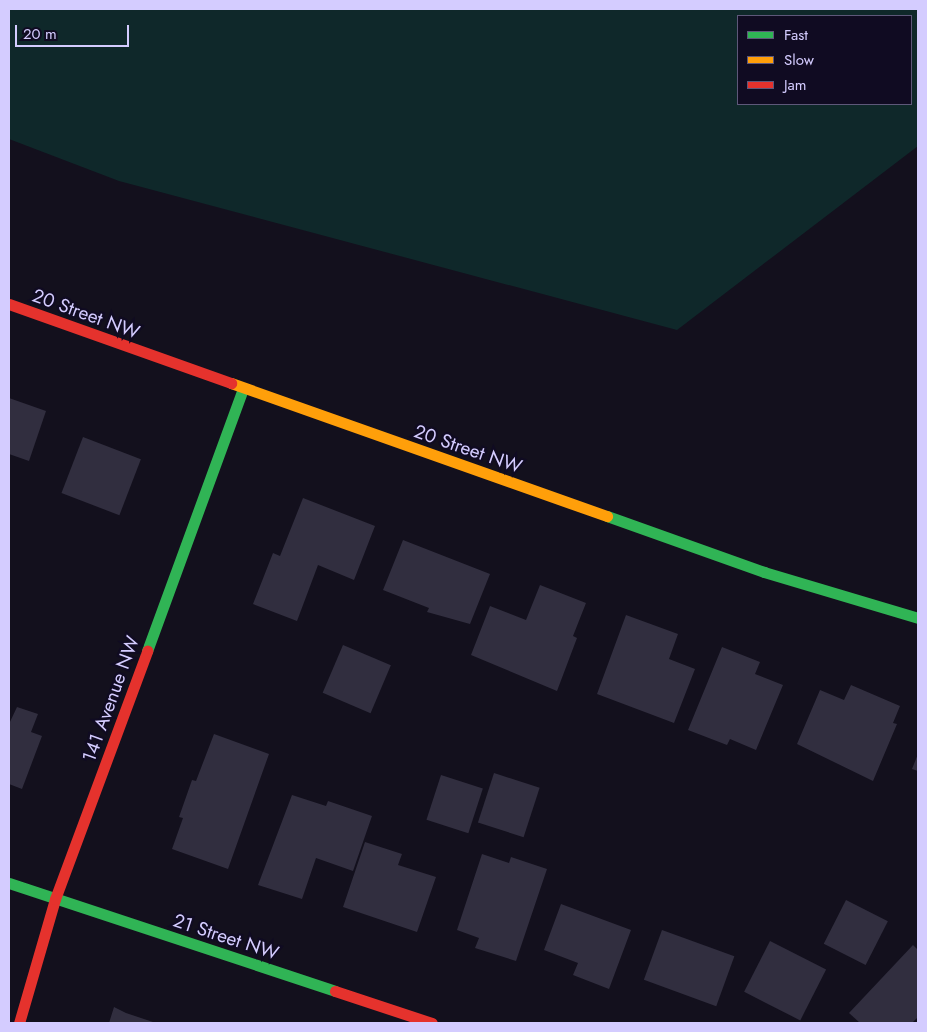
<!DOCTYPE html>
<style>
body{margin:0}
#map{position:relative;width:927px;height:1032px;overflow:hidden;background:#13101d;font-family:Jost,sans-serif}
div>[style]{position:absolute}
.green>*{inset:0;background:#0f282a}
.building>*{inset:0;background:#312e3f;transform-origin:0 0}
.fast>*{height:11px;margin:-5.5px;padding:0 5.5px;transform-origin:5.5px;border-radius:5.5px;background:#30b455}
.slow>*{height:11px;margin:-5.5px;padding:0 5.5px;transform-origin:5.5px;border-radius:5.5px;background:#ff9f0a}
.jam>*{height:11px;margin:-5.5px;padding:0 5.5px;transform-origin:5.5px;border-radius:5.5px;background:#e5322d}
span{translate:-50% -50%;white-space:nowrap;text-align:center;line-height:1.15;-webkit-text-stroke:4.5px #100b22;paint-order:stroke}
.street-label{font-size:19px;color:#d4ccff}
.frame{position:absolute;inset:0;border:10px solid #d4ccff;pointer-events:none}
.legend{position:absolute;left:737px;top:15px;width:175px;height:90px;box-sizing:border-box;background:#100b22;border:1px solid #5e587a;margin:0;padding:6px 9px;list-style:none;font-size:15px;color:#d4ccff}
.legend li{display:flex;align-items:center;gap:10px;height:25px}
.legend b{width:25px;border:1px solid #5e587a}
.scale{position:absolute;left:15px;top:25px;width:114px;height:22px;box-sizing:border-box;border:2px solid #d4ccff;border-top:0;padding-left:6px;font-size:15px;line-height:18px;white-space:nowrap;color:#d4ccff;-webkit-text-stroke:4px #100b22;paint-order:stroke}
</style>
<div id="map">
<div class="green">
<i style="clip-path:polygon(evenodd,9px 9px,918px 9px,918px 146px,677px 330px,119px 181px,9px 139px,9px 9px,738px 16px,911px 16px,911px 104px,738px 104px,738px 16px)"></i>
</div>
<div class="building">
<i style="clip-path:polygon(9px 398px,46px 411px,29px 461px,9px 454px)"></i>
<i style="left:83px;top:437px;width:62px;height:60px;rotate:21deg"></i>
<i style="clip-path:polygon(303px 498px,375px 526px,354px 580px,318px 565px,297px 621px,253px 604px,273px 553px,280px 556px)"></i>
<i style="clip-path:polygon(403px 540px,490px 574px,470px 624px,427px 612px,429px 608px,383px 590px)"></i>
<i style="clip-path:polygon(540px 585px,586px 603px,573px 636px,577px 638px,557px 691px,471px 655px,490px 606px,526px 620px)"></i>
<i style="clip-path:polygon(626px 615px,678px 634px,669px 659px,695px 669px,674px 723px,597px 694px)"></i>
<i style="left:343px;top:645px;width:52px;height:52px;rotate:23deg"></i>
<i style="clip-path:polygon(722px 647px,760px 662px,755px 674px,783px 685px,756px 750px,730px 739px,727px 745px,688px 730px)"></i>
<i style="clip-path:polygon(851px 685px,900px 706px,893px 723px,897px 724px,873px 781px,797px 744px,820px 690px,844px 700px)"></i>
<i style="clip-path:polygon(17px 707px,38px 714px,31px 732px,42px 736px,22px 789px,9px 784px,9px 724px)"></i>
<i style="clip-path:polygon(214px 734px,269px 754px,228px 869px,172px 849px,183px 818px,179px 817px,192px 780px,196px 781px)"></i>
<i style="clip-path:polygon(918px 754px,918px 771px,912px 769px)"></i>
<i style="left:494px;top:773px;width:48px;height:52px;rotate:18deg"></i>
<i style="left:441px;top:775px;width:44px;height:47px;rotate:18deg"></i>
<i style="clip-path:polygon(292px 795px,326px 806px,328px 801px,372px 816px,353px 871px,316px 858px,302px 899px,258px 885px)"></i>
<i style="clip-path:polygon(365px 842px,402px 854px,398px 865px,436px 877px,417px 932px,343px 907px)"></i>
<i style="clip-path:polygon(482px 854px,509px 863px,511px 857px,547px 869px,516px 961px,475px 948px,479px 938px,457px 930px)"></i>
<i style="left:846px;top:900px;width:47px;height:49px;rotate:27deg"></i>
<i style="clip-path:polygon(561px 904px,631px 930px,609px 989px,573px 975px,578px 963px,544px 950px)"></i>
<i style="left:662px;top:930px;width:77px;height:53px;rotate:20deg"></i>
<i style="left:770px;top:941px;width:63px;height:57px;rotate:27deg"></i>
<i style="clip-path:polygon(913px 945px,918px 950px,918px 1017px,912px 1023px,860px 1023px,849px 1013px)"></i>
<i style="clip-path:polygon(114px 1007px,126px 1013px,156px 1023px,109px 1023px)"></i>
</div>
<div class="fast">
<i style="left:607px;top:516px;width:167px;rotate:19.6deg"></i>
<i style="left:764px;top:572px;width:161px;rotate:16.6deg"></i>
<i style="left:147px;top:651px;width:279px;rotate:-69.9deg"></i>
<i style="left:9px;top:883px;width:343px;rotate:18.3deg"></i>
</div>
<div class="slow">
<i style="left:231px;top:383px;width:399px;rotate:19.5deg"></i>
</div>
<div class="jam">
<i style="left:9px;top:304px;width:236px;rotate:19.6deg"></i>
<i style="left:335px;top:991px;width:102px;rotate:18.3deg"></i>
<i style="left:19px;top:1023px;width:129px;rotate:-73.8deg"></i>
<i style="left:55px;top:899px;width:265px;rotate:-69.6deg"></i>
</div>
<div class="street-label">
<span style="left:86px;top:314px;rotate:20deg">20 Street NW</span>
<span style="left:468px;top:449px;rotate:19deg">20 Street NW</span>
<span style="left:111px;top:699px;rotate:-70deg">141 Avenue NW</span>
<span style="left:226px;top:937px;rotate:18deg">21 Street NW</span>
</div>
<div class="frame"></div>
<ul class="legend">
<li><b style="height:6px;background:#30b455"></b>Fast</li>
<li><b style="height:6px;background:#ff9f0a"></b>Slow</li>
<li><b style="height:6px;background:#e5322d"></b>Jam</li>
</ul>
<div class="scale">20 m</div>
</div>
